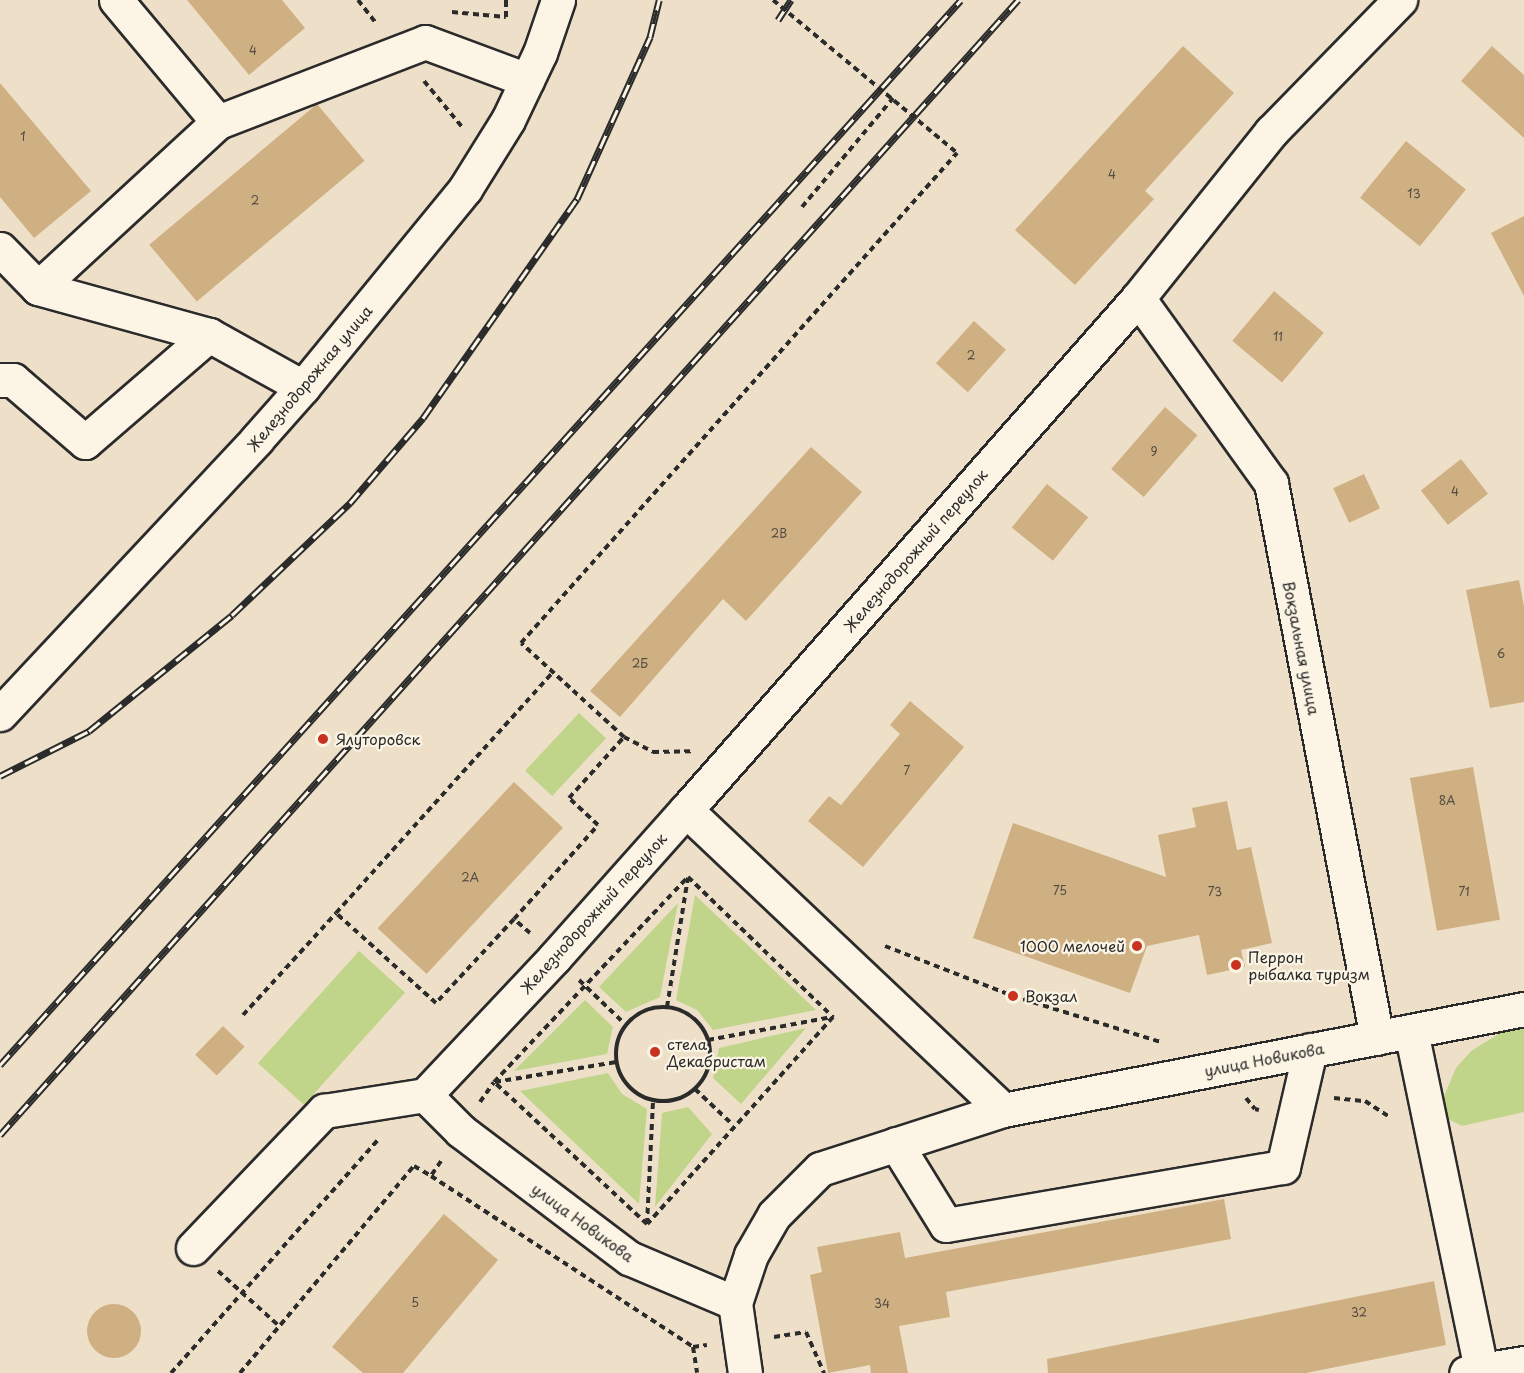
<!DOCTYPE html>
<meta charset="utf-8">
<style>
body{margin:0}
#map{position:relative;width:1524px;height:1373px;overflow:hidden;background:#eee0c8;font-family:"Playpen Sans",sans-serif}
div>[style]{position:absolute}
.green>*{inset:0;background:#c1d58a;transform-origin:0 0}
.building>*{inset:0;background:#cfb083;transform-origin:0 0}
.round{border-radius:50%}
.path>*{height:4px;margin-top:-2px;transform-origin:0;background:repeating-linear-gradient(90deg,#2b2b2b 0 6px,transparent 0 10.5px)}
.path>.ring{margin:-2px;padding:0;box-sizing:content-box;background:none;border:4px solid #2b2b2b;border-radius:50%}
.roads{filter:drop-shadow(2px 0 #2b2b2b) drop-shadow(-2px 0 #2b2b2b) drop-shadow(0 2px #2b2b2b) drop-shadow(0 -2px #2b2b2b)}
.minor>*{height:33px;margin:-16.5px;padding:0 16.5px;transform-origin:16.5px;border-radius:16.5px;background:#fcf5e5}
.major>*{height:33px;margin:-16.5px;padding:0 16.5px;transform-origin:16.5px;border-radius:16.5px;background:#fcf5e5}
.rail>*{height:7px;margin-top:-3.5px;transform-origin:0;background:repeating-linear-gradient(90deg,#fcf5e5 0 14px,#2b2b2b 0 28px);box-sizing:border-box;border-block:2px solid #2b2b2b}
.path-bridge>*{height:4px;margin-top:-2px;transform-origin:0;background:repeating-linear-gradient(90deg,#2b2b2b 0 6px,transparent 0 10.5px)}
.dots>*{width:16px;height:16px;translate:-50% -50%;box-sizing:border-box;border:3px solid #fcf5e5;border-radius:50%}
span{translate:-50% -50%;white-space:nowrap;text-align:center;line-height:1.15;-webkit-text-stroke:4.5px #fcf5e5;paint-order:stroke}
.number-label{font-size:12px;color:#544c41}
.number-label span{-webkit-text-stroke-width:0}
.street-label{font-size:15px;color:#2b2b2b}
.poi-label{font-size:15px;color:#2b2b2b}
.left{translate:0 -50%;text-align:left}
.right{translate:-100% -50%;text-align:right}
</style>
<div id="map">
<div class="green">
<i style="left:579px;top:713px;width:37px;height:79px;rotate:43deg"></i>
<i style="clip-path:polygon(695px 895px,816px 1010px,713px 1030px,697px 1010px,676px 1000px)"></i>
<i style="clip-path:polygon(678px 903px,660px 997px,626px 1012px,599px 987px)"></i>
<i style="left:359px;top:951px;width:62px;height:151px;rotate:42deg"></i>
<i style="clip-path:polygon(585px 1000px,613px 1027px,607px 1054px,514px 1071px)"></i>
<i style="clip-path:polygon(1524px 1027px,1524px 1112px,1462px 1126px,1448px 1119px,1442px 1101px,1456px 1068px,1471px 1051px,1505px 1030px)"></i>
<i style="clip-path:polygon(806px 1028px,741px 1104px,713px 1078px,719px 1048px)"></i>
<i style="clip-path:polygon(608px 1073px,622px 1094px,647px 1109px,639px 1204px,520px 1091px)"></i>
<i style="clip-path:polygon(688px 1107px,712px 1134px,655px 1207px,662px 1113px)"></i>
</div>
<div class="building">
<i style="clip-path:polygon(187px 0,282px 0,305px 28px,249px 75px)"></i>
<i style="clip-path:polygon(1183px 46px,1234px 93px,1145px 191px,1154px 199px,1075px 285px,1015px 230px)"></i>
<i style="clip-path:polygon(1492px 46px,1524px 75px,1524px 138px,1461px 81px)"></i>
<i style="clip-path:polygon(0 83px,91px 191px,34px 238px,0 197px)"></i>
<i style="left:317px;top:104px;width:74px;height:219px;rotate:50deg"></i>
<i style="left:1406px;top:141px;width:77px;height:73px;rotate:39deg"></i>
<i style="clip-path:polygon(1524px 216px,1524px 296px,1491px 233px)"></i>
<i style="left:1274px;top:291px;width:65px;height:65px;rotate:40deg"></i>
<i style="left:974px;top:321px;width:43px;height:57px;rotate:42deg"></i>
<i style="left:1165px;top:407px;width:43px;height:82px;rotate:41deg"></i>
<i style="clip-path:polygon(811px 447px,862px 492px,746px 621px,723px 599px,620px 717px,590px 691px)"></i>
<i style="left:1461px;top:459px;width:44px;height:51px;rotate:52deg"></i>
<i style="left:1364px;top:474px;width:38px;height:34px;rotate:65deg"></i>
<i style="left:1047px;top:484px;width:53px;height:56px;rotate:39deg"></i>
<i style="clip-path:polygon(1519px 580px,1524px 606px,1524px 702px,1490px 708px,1466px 590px)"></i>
<i style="clip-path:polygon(910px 701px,964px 747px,863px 867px,808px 821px,829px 796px,841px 805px,900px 734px,890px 725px)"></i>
<i style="left:1473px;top:767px;width:155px;height:64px;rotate:80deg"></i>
<i style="left:514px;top:782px;width:67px;height:200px;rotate:43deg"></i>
<i style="clip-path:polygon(1227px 801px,1237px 850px,1251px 847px,1272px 943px,1241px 950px,1245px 967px,1207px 975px,1199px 935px,1147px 946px,1130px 993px,973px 938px,1013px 823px,1166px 877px,1158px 835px,1196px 827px,1192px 808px)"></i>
<i style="left:223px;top:1026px;width:30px;height:40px;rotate:44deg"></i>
<i style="clip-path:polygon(1224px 1199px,1231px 1239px,946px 1292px,950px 1317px,899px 1326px,908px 1373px,871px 1373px,870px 1365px,828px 1373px,810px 1275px,822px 1272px,817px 1247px,900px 1232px,905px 1258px)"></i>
<i style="clip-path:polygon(444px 1214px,498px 1260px,403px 1373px,363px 1373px,332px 1347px)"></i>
<i style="clip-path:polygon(1434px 1281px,1446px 1345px,1306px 1373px,1048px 1373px,1047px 1359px)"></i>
<i class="round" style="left:87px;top:1304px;width:54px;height:54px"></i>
</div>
<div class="path">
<i style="left:358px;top:0;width:31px;rotate:52deg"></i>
<i style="left:452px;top:12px;width:54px;rotate:5.3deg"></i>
<i style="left:506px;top:17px;width:17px;rotate:-90deg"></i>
<i style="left:424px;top:81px;width:61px;rotate:50.3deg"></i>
<i style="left:802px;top:207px;width:142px;rotate:-50.1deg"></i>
<i style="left:624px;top:737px;width:33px;rotate:27deg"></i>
<i style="left:653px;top:752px;width:39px;rotate:-1deg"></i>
<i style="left:514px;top:919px;width:115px;rotate:132.9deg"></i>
<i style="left:436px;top:1003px;width:135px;rotate:-138deg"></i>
<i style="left:336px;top:913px;width:323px;rotate:-48deg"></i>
<i style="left:530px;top:933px;width:21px;rotate:-139deg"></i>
<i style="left:514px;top:919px;width:126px;rotate:-48.2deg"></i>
<i style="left:598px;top:825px;width:40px;rotate:-137deg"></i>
<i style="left:569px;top:798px;width:82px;rotate:-48deg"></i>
<i style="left:624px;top:737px;width:139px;rotate:-137.6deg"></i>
<i style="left:521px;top:643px;width:656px;rotate:-48.34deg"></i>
<i style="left:885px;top:946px;width:137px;rotate:21.3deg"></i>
<i style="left:1013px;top:996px;width:155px;rotate:17.3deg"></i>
<i style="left:579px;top:980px;width:65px;rotate:43.8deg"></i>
<i style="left:667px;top:1007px;width:131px;rotate:-80.8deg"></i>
<i class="ring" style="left:616px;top:1007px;width:90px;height:90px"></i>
<i style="left:243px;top:1015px;width:138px;rotate:-47.6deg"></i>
<i style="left:708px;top:1040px;width:126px;rotate:-10.5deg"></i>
<i style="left:495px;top:1082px;width:123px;rotate:-9.4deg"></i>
<i style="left:695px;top:1089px;width:52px;rotate:43.5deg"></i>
<i style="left:1246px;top:1098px;width:14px;rotate:51deg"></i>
<i style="left:1255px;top:1109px;width:4px;rotate:14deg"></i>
<i style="left:1334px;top:1098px;width:31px;rotate:6deg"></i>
<i style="left:1365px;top:1101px;width:30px;rotate:33deg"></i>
<i style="left:480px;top:1102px;width:24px;rotate:-55deg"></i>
<i style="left:494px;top:1082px;width:282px;rotate:-46.6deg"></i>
<i style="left:688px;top:877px;width:202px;rotate:44deg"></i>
<i style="left:833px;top:1017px;width:278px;rotate:131.9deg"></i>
<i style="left:647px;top:1224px;width:209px;rotate:-137.1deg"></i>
<i style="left:441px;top:1161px;width:18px;rotate:124deg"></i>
<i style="left:431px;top:1176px;width:313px;rotate:33.1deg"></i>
<i style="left:693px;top:1347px;width:26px;rotate:81deg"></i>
<i style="left:647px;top:1224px;width:123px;rotate:-87.2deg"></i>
<i style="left:218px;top:1271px;width:82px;rotate:42deg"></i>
<i style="left:774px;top:1337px;width:32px;rotate:-9deg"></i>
<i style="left:806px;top:1332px;width:45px;rotate:66.3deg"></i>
<i style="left:693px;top:1347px;width:14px;rotate:-8deg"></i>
<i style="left:171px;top:1373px;width:313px;rotate:-48.4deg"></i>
<i style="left:240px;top:1373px;width:270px;rotate:-50deg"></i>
<i style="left:414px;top:1166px;width:20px;rotate:30deg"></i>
</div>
<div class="roads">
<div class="minor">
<i style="left:116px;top:0;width:159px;rotate:50.1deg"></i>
<i style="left:218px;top:122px;width:222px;rotate:-21.1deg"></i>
<i style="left:425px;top:42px;width:109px;rotate:20.4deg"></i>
<i style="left:0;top:249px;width:54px;rotate:45.7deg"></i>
<i style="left:38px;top:288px;width:177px;rotate:15.4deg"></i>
<i style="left:209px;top:335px;width:107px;rotate:29deg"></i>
<i style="left:38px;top:288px;width:245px;rotate:-42.7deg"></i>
<i style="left:1138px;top:298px;width:228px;rotate:54.3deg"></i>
<i style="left:1271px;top:483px;width:565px;rotate:79.19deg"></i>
<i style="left:0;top:380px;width:13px"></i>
<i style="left:13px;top:380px;width:95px;rotate:40.7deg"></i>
<i style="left:85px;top:442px;width:164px;rotate:-40.8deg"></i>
<i style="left:0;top:714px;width:376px;rotate:-46.9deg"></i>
<i style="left:257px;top:439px;width:69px;rotate:-48.5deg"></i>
<i style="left:303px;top:387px;width:256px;rotate:-50.7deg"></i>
<i style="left:465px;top:189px;width:81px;rotate:-58.1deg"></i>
<i style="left:508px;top:120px;width:74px;rotate:-64.5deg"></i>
<i style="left:540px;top:53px;width:56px;rotate:-71.2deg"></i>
<i style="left:686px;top:810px;width:436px;rotate:43.4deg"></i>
<i style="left:1411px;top:1031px;width:346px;rotate:78.3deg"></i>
<i style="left:1481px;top:1370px;width:15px;rotate:169deg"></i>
<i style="left:425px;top:1095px;width:190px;rotate:-46.7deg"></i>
<i style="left:555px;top:957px;width:197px;rotate:-48.3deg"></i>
<i style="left:686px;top:810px;width:683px;rotate:-48.56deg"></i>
<i style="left:1138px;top:298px;width:213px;rotate:-51.3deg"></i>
<i style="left:1271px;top:132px;width:185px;rotate:-45.7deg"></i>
<i style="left:425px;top:1095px;width:51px;rotate:45deg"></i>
<i style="left:461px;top:1131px;width:211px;rotate:37.1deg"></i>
<i style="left:629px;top:1258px;width:115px;rotate:23deg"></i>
<i style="left:896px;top:1144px;width:95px;rotate:58.3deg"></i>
<i style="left:946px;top:1225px;width:342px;rotate:-9.8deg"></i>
<i style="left:1283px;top:1167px;width:120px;rotate:-77deg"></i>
<i style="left:193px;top:1248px;width:190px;rotate:-46.3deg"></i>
<i style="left:324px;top:1111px;width:102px;rotate:-9deg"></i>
<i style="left:1481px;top:1370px;width:44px;rotate:-9.2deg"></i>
</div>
<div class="major">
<i style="left:745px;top:1373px;width:71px;rotate:-98.1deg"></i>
<i style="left:735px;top:1303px;width:51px;rotate:-71.6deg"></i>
<i style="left:751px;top:1255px;width:46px;rotate:-60.1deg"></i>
<i style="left:774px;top:1215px;width:65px;rotate:-45deg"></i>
<i style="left:820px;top:1169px;width:192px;rotate:-17.9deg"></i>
<i style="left:1003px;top:1110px;width:531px;rotate:-10.97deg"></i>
</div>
</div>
<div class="rail">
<i style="left:778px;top:20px;width:24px;rotate:-57deg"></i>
<i style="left:0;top:776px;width:100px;rotate:-26.8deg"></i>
<i style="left:89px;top:731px;width:184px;rotate:-39deg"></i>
<i style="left:232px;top:615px;width:163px;rotate:-43.5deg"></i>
<i style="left:350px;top:503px;width:112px;rotate:-49.3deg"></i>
<i style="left:423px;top:418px;width:268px;rotate:-54.9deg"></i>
<i style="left:577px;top:199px;width:178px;rotate:-65.7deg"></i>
<i style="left:650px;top:37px;width:38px;rotate:-76deg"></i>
<i style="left:0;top:1065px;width:1434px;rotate:-47.94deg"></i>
<i style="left:0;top:1135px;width:1525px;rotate:-48.11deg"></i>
</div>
<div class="path-bridge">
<i style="left:773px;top:0;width:239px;rotate:39.7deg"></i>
</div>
<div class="dots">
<i style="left:323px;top:739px;background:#c8321e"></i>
<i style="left:1137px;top:946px;background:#c8321e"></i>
<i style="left:1236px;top:965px;background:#c8321e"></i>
<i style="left:1013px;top:996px;background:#c8321e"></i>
<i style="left:655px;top:1052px;background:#c8321e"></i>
</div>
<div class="number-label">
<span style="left:253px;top:51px">4</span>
<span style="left:23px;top:137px">1</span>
<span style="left:1112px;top:175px">4</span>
<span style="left:1414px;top:194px">13</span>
<span style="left:255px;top:201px">2</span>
<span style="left:1278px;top:337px">11</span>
<span style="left:971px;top:356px">2</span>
<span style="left:1154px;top:452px">9</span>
<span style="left:1455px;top:492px">4</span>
<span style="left:779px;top:534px">2В</span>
<span style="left:1501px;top:654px">6</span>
<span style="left:640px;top:664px">2Б</span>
<span style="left:907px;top:771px">7</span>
<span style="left:1447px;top:801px">8А</span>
<span style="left:470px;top:878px">2А</span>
<span style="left:1060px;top:891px">75</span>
<span style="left:1215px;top:892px">73</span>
<span style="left:1464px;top:892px">71</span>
<span style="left:415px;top:1303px">5</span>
<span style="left:882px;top:1304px">34</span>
<span style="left:1359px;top:1313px">32</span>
</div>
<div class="street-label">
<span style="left:309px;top:378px;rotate:-50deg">Железнодорожная улица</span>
<span style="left:915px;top:550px;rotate:-49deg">Железнодорожный переулок</span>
<span style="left:1302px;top:648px;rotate:79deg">Вокзальная улица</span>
<span style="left:593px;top:913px;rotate:-48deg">Железнодорожный переулок</span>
<span style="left:1264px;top:1059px;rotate:-11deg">улица Новикова</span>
<span style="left:583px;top:1222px;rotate:36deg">улица Новикова</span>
</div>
<div class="poi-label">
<span class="left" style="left:336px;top:739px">Ялуторовск</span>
<span class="right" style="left:1125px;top:946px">1000 мелочей</span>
<span class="left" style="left:1248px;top:965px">Перрон<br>рыбалка туризм</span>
<span class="left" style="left:1025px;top:996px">Вокзал</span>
<span class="left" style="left:667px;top:1052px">стела<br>Декабристам</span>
</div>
</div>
